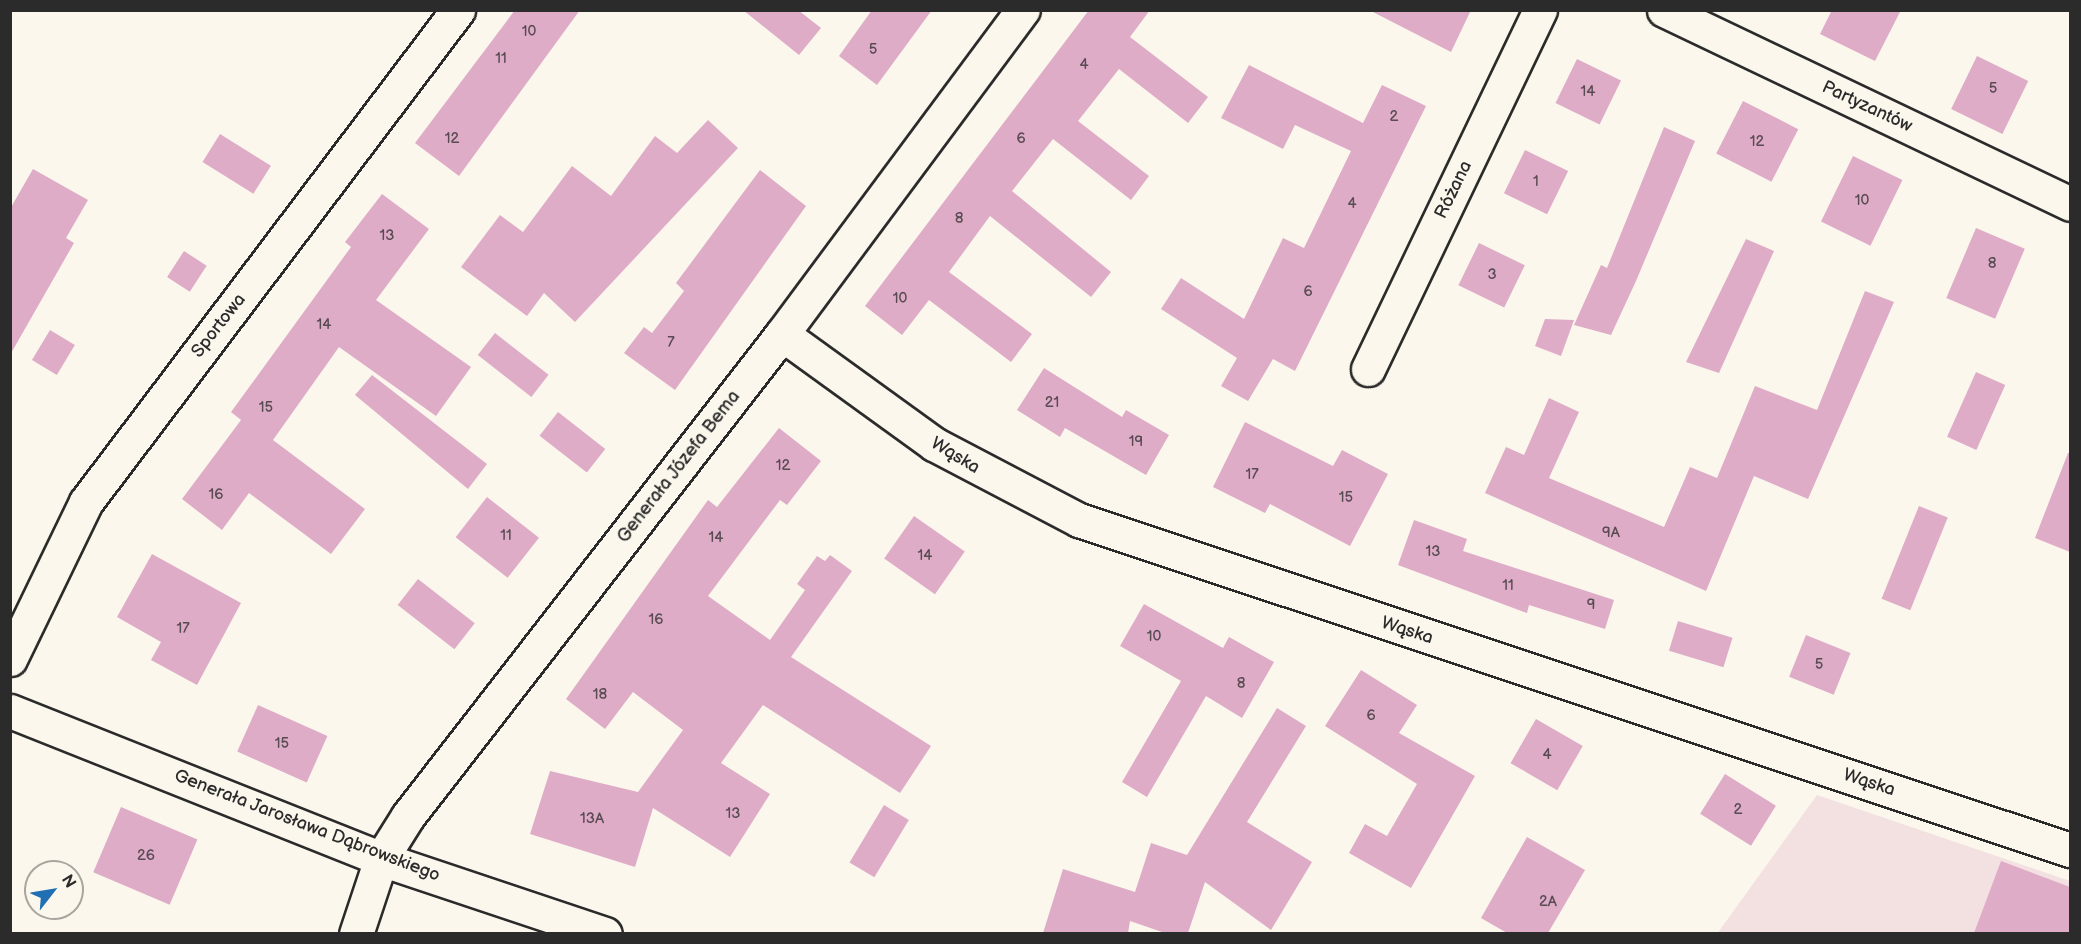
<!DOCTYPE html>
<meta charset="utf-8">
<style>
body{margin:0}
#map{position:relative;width:2081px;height:944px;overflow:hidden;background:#fbf7ec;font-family:"Balsamiq Sans",sans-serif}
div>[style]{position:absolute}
.built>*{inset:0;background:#f3e0e1}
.building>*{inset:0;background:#dfacc8;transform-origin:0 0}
.roads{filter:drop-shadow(2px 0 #2b2b2b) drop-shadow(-2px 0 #2b2b2b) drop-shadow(0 2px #2b2b2b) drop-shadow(0 -2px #2b2b2b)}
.minor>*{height:33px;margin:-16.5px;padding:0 16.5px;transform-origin:16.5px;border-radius:16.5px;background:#fbf7ec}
span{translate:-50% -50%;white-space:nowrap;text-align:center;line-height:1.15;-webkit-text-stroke:6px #fbf7ec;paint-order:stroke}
.number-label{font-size:15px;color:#584b52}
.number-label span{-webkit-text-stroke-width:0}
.street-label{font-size:18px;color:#2b2b2b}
.frame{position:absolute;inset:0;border:12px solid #2b2b2b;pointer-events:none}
.north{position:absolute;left:24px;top:860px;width:60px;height:60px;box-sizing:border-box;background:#fbf7ec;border:2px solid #a8a59f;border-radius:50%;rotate:59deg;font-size:16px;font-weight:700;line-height:24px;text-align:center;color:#2b2b2b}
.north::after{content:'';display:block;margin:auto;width:21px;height:27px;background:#1f6fb2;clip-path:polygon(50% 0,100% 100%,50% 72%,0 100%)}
</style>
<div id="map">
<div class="built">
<i style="clip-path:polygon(1817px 795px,2070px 881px,2070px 933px,1717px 934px)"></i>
</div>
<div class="building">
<i style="clip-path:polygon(515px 10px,580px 10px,459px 176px,415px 143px)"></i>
<i style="clip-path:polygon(743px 10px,798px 10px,821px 28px,799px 55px)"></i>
<i style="clip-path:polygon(872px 10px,932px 10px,877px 85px,839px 56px)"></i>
<i style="clip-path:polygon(1089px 10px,1150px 10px,1130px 37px,1208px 97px,1188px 123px,1119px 69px,1078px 121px,1149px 176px,1131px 200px,1053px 139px,1012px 191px,1111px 272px,1091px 297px,990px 216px,949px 272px,1032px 334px,1011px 362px,929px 300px,902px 335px,865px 306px)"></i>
<i style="clip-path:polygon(1369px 10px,1471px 10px,1451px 52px)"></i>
<i style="clip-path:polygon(1832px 10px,1901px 10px,1875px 61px,1820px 34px)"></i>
<i style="left:1977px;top:56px;width:57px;height:59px;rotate:26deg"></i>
<i style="left:1577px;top:59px;width:49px;height:49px;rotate:26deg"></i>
<i style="clip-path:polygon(1249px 65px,1363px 123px,1382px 85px,1426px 106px,1295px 371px,1273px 359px,1248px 401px,1221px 386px,1237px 358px,1161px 309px,1181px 278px,1244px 319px,1283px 238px,1304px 248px,1351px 151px,1295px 125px,1283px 149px,1221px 118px)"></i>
<i style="left:1743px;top:101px;width:62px;height:59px;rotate:27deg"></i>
<i style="clip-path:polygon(708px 120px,738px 148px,575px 322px,544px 293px,527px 316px,461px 267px,500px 215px,523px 232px,572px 166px,611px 196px,655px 136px,677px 153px)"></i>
<i style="clip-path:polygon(1664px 127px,1695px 141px,1636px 281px,1611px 335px,1574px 325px,1601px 265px,1607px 268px)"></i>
<i style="left:220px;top:134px;width:60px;height:33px;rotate:32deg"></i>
<i style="left:1525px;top:150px;width:48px;height:48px;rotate:26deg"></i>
<i style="left:1853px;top:156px;width:55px;height:73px;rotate:26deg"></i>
<i style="clip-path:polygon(33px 169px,88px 200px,66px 238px,74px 243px,10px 355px,10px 209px)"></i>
<i style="clip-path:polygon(760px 170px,806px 206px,675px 390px,624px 353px,644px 327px,652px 333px,684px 291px,676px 283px)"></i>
<i style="clip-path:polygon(382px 194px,429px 229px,376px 300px,471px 367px,436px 416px,339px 347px,273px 440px,365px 509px,331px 554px,249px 493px,222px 530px,182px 499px,241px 420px,231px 412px,351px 247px,345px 242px)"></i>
<i style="left:1976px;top:228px;width:53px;height:76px;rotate:23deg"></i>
<i style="clip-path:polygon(1746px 239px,1774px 251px,1719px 373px,1686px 362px)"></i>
<i style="left:1479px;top:243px;width:51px;height:47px;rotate:26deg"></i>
<i style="left:184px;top:251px;width:27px;height:31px;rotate:33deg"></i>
<i style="clip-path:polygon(1865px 291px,1894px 302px,1808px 499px,1754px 476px,1706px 591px,1485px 493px,1506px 447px,1524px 455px,1549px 398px,1579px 412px,1549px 478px,1664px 527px,1690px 467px,1717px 478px,1755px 386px,1817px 410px)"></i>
<i style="clip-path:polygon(1545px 319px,1574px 320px,1561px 356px,1535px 346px)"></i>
<i style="left:50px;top:330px;width:29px;height:35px;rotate:31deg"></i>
<i style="left:495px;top:333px;width:68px;height:28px;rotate:38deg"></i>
<i style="clip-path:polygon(1044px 368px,1122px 417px,1126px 410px,1169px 435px,1146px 475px,1065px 428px,1060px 437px,1017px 410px)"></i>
<i style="left:1976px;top:372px;width:32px;height:71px;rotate:24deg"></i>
<i style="clip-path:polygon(372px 375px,487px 464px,468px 489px,355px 395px)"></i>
<i style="left:558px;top:412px;width:60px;height:30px;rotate:38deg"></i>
<i style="clip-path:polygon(1245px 422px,1333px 466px,1342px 450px,1388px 474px,1350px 546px,1270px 504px,1265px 513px,1213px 487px)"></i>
<i style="clip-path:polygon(779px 428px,821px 461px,787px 505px,780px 500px,708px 596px,770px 640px,805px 590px,797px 584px,817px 556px,825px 561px,830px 555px,852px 571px,791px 657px,931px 746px,900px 793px,763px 705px,721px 763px,770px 794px,730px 857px,653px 808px,635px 867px,530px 834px,550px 771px,638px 792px,683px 730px,633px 692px,605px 729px,566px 699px,708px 500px,717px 507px)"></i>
<i style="clip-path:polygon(2068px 453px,2070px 453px,2070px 552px,2035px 538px)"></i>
<i style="left:487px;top:497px;width:66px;height:51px;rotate:38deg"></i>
<i style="left:1919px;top:506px;width:31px;height:100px;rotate:22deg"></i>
<i style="left:914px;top:516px;width:62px;height:52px;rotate:35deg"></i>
<i style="clip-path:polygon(1414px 520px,1467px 539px,1463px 551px,1614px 600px,1605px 629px,1529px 605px,1527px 613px,1398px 565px)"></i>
<i style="clip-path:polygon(152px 554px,241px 603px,197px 685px,151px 660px,161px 642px,117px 617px)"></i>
<i style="left:418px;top:579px;width:72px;height:33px;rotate:38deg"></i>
<i style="clip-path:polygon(1144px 604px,1223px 648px,1229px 637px,1274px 662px,1242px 718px,1206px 696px,1147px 797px,1122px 782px,1181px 681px,1120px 646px)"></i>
<i style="left:1678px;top:621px;width:57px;height:31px;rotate:17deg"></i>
<i style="left:1806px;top:635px;width:48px;height:45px;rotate:22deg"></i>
<i style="clip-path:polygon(1361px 670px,1417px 705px,1399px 733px,1475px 776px,1411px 888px,1349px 853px,1365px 824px,1387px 836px,1417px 784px,1325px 726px)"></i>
<i style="left:258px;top:705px;width:76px;height:51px;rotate:24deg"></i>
<i style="clip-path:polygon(1277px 708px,1306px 726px,1247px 822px,1312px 862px,1271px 930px,1205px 882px,1188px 933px,1165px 933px,1130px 921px,1128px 933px,1043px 933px,1063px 869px,1135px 892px,1151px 843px,1187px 855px)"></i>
<i style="left:1536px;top:719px;width:54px;height:51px;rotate:30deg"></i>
<i style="left:1725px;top:774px;width:60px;height:47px;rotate:32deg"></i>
<i style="left:884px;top:805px;width:29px;height:67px;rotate:31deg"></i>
<i style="left:121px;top:807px;width:83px;height:71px;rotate:23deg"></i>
<i style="clip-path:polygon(1527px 837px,1585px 870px,1548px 933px,1507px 933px,1481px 918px)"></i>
<i style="clip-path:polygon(2001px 861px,2070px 887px,2070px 933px,1974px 933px)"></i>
</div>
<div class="roads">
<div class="minor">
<i style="left:1664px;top:10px;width:450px;rotate:25.5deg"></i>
<i style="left:782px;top:334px;width:188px;rotate:35.9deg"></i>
<i style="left:934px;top:444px;width:164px;rotate:27.7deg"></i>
<i style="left:1079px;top:520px;width:1045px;rotate:18.42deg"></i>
<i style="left:1368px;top:369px;width:398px;rotate:-64.4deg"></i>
<i style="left:10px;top:659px;width:174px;rotate:-64.2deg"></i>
<i style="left:86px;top:502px;width:617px;rotate:-52.91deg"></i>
<i style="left:10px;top:711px;width:399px;rotate:21.7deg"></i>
<i style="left:381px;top:859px;width:236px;rotate:18.5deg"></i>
<i style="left:356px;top:934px;width:79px;rotate:-71.6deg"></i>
<i style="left:381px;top:859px;width:51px;rotate:-57.9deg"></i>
<i style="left:408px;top:816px;width:610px;rotate:-52.19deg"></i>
<i style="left:782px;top:334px;width:404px;rotate:-53.4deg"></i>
</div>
</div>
<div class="number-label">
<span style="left:529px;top:32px">10</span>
<span style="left:873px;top:50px">5</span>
<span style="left:501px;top:59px">11</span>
<span style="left:1084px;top:65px">4</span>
<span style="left:1993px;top:89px">5</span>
<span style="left:1588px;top:92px">14</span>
<span style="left:1394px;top:117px">2</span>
<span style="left:452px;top:139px">12</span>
<span style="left:1021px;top:139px">6</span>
<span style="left:1757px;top:142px">12</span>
<span style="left:1536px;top:182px">1</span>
<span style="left:1862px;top:201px">10</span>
<span style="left:1352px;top:204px">4</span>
<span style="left:959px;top:219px">8</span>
<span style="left:387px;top:236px">13</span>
<span style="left:1992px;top:264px">8</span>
<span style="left:1492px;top:275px">3</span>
<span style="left:1308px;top:292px">6</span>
<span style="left:900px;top:299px">10</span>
<span style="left:324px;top:325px">14</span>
<span style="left:671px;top:343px">7</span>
<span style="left:1052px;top:403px">21</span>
<span style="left:266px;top:408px">15</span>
<span style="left:1136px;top:442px">19</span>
<span style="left:783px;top:466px">12</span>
<span style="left:1252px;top:475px">17</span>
<span style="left:216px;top:495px">16</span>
<span style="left:1346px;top:498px">15</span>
<span style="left:1611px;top:533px">9A</span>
<span style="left:506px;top:536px">11</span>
<span style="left:716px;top:538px">14</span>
<span style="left:1433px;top:552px">13</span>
<span style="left:925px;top:556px">14</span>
<span style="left:1508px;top:586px">11</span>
<span style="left:1591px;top:605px">9</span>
<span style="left:656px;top:620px">16</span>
<span style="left:183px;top:629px">17</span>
<span style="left:1154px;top:637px">10</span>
<span style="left:1819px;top:665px">5</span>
<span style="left:1241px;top:684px">8</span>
<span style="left:600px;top:695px">18</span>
<span style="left:1371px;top:716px">6</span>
<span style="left:282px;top:744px">15</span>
<span style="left:1547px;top:755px">4</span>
<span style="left:1738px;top:810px">2</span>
<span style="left:733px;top:814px">13</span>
<span style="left:592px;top:819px">13A</span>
<span style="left:146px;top:856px">26</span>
<span style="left:1548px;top:902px">2A</span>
</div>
<div class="street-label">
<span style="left:1867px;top:107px;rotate:25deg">Partyzantów</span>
<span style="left:1454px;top:190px;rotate:-64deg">Różana</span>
<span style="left:219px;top:326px;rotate:-52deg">Sportowa</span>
<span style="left:955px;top:456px;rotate:31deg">Wąska</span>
<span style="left:679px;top:467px;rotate:-52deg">Generała Józefa Bema</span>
<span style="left:1407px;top:631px;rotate:18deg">Wąska</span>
<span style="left:1869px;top:783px;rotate:18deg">Wąska</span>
<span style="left:307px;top:826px;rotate:21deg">Generała Jarosława Dąbrowskiego</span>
</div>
<div class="frame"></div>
<div class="north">N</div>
</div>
